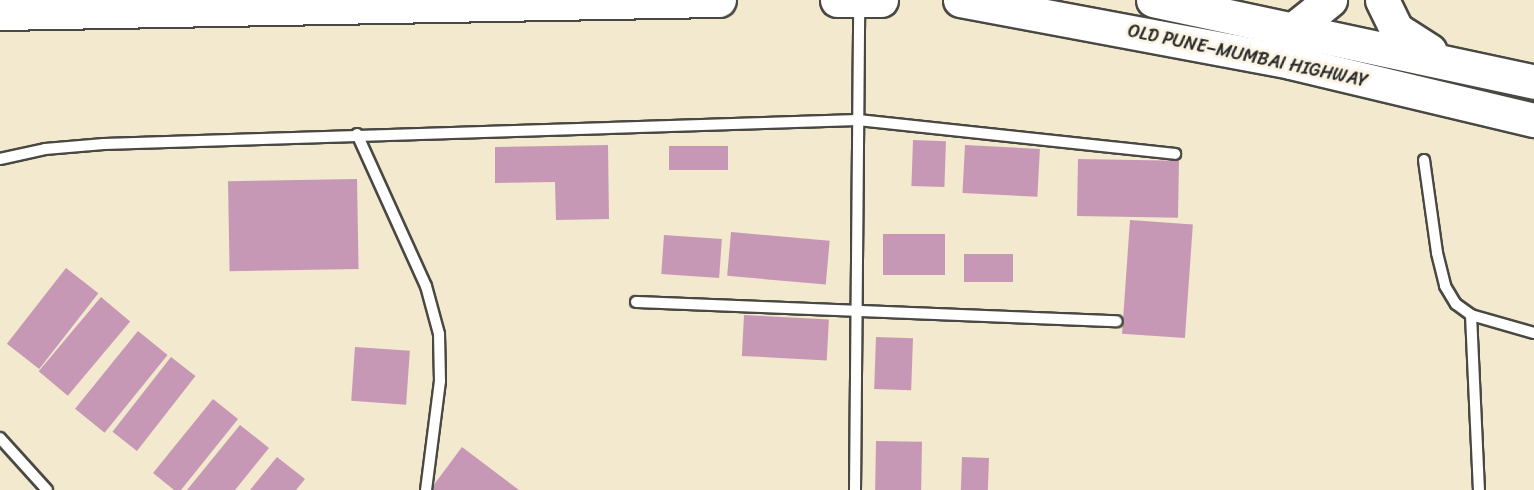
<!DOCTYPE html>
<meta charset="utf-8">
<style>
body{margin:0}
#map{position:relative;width:1534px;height:490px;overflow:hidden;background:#f2e9ce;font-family:Sriracha,sans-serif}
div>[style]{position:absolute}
.building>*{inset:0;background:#c798b5;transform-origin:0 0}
.roads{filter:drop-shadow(2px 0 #494843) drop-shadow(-2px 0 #494843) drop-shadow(0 2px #494843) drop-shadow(0 -2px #494843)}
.lane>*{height:10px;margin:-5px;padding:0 5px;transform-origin:5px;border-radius:5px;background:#fff}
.primary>*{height:33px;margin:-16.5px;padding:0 16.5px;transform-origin:16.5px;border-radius:16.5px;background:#fff}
.highway>*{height:33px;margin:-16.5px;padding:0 16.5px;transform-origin:16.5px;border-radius:16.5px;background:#fff}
span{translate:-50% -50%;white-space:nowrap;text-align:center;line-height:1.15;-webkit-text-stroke:6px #fcf5e5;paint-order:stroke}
.street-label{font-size:18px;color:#2b2b2b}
</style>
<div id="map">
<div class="building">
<i style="left:913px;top:140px;width:33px;height:46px;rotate:2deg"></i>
<i style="clip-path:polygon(608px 145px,609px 219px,556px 220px,555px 182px,495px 183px,495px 147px)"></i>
<i style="left:965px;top:145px;width:75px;height:48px;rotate:3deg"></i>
<i style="left:669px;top:146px;width:59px;height:24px"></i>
<i style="left:1078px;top:159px;width:101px;height:57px;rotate:1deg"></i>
<i style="left:357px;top:179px;width:90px;height:129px;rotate:89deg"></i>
<i style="left:1130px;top:220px;width:63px;height:114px;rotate:4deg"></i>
<i style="left:731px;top:232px;width:99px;height:44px;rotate:5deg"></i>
<i style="left:883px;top:234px;width:62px;height:41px"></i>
<i style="left:664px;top:235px;width:58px;height:39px;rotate:4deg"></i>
<i style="left:964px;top:254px;width:49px;height:28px"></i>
<i style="left:66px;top:268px;width:41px;height:96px;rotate:38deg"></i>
<i style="left:101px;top:297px;width:38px;height:97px;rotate:40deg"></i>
<i style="left:744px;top:315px;width:85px;height:41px;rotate:3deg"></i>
<i style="left:138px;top:331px;width:38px;height:100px;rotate:39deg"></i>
<i style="left:876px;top:337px;width:37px;height:52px;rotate:2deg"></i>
<i style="left:355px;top:347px;width:55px;height:54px;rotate:4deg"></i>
<i style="left:171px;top:357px;width:31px;height:95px;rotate:38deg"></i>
<i style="clip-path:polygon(213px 399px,238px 419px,181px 490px,174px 490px,153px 473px)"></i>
<i style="clip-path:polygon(240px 425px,269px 448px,235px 490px,187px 490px)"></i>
<i style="left:876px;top:441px;width:46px;height:49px;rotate:1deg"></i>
<i style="clip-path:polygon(462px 447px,519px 490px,430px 490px)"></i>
<i style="clip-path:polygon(277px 457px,305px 479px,296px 490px,250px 490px)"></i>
<i style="left:962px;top:457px;width:27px;height:33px;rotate:2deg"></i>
</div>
<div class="roads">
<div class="lane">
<i style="left:357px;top:134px;width:167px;rotate:65.6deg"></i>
<i style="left:426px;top:286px;width:50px;rotate:74.8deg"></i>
<i style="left:439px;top:334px;width:47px;rotate:88.8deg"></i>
<i style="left:440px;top:381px;width:110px;rotate:97.3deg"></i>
<i style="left:0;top:159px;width:46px;rotate:-12.5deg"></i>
<i style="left:45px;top:149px;width:59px;rotate:-4.8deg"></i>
<i style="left:104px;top:144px;width:754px;rotate:-1.82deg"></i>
<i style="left:858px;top:120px;width:319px;rotate:6.1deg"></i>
<i style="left:1424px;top:160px;width:94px;rotate:82deg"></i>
<i style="left:1437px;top:253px;width:34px;rotate:76deg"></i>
<i style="left:1445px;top:286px;width:21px;rotate:59deg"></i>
<i style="left:1456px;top:304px;width:19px;rotate:36deg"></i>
<i style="left:1471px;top:315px;width:66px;rotate:15.9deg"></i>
<i style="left:636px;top:302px;width:481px;rotate:2.3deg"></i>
<i style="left:1471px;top:315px;width:175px;rotate:87.4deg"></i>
<i style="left:0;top:438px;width:70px;rotate:47.9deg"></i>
<i style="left:855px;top:490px;width:486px;rotate:-89.5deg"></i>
</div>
<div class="primary">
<i style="left:1291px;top:53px;width:25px;rotate:-81deg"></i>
<i style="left:1295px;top:28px;width:45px;rotate:-38.7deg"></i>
</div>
<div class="highway">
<i style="left:837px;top:0;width:44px"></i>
<i style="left:960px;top:0;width:336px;rotate:10.6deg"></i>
<i style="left:1290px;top:62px;width:251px;rotate:13.4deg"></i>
<i style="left:1153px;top:0;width:390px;rotate:12.1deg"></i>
<i style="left:1382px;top:0;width:32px;rotate:64deg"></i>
<i style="left:1396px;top:29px;width:40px;rotate:32.9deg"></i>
<i style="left:0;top:13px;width:719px;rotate:-1.04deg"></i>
</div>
</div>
<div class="street-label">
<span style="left:1248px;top:56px;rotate:12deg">OLD PUNE–MUMBAI HIGHWAY</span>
</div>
</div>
